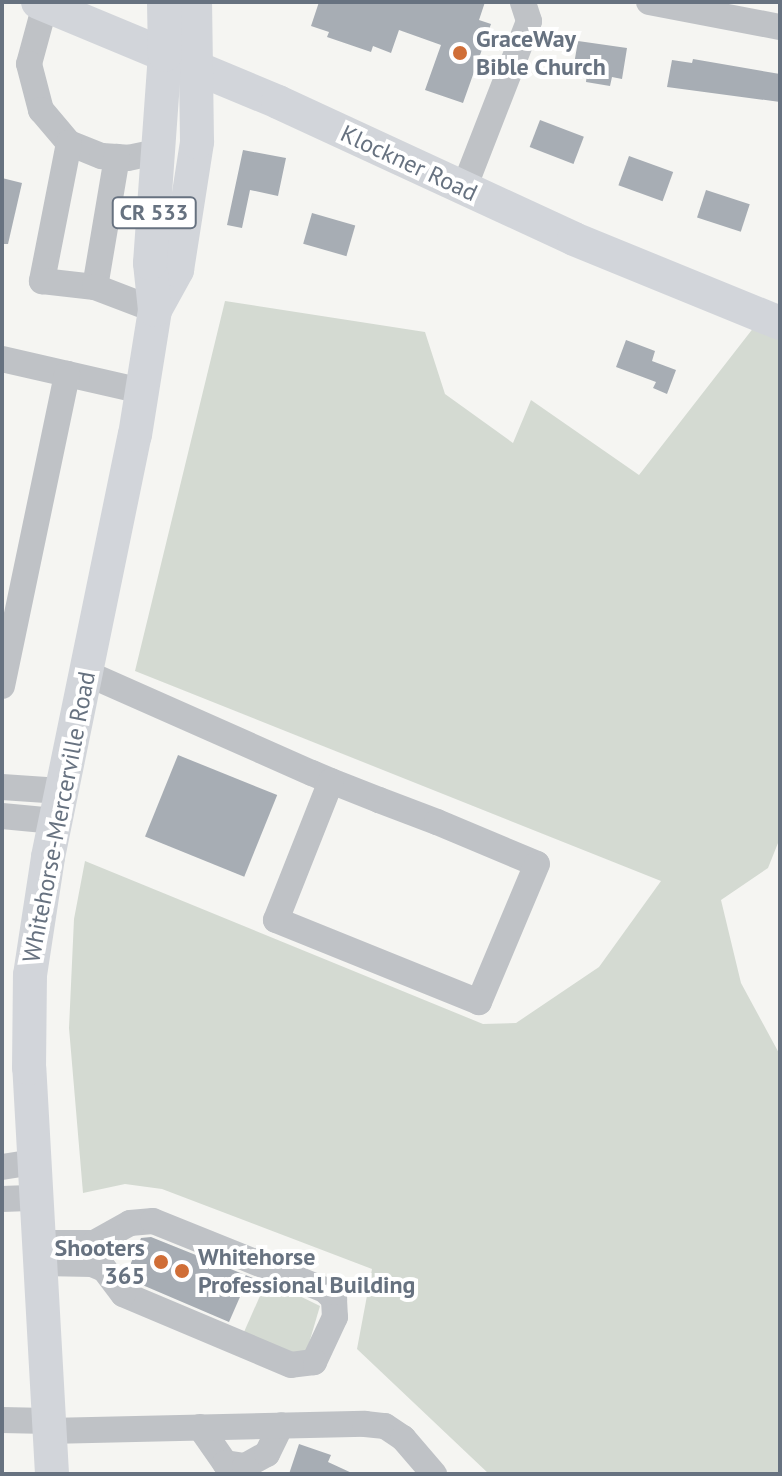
<!DOCTYPE html>
<style>
body{margin:0}
#map{position:relative;width:782px;height:1476px;overflow:hidden;background:#f5f5f2;font-family:"PT Sans",sans-serif}
div>[style]{position:absolute}
.green>*{inset:0;background:#d4dad2}
.building>*{inset:0;background:#a7adb4;transform-origin:0 0}
.minor>*{height:26px;margin:-13px;padding:0 13px;transform-origin:13px;border-radius:13px;background:#bfc2c6}
.major>*{height:34px;margin:-17px;padding:0 17px;transform-origin:17px;border-radius:17px;background:#d2d5da}
.dots>*{width:22px;height:22px;translate:-50% -50%;box-sizing:border-box;border:4px solid #fff;border-radius:50%}
span{translate:-50% -50%;white-space:nowrap;text-align:center;line-height:1.15;-webkit-text-stroke:8px #fff;paint-order:stroke}
.shield-label span{padding:2px 6px;background:#fff;border:2px solid;border-radius:6px;-webkit-text-stroke-width:0}
.shield-label{font-size:22px;color:#677280;font-weight:700}
.poi-label{font-size:24px;color:#677280;font-weight:700}
.left{translate:0 -50%;text-align:left}
.right{translate:-100% -50%;text-align:right}
.street-label{font-size:24px;color:#677280}
.frame{position:absolute;inset:0;border:4px solid #677280;pointer-events:none}
</style>
<div id="map">
<div class="green">
<i style="clip-path:polygon(225px 301px,425px 332px,445px 394px,513px 443px,531px 400px,639px 475px,765px 313px,780px 320px,780px 838px,768px 868px,721px 900px,741px 983px,780px 1055px,780px 1474px,489px 1474px,357px 1349px,372px 1269px,162px 1189px,125px 1184px,83px 1193px,69px 1028px,74px 919px,85px 861px,483px 1024px,516px 1023px,599px 967px,661px 881px,135px 671px)"></i>
<i style="clip-path:polygon(267px 1280px,320px 1306px,307px 1350px,294px 1354px,244px 1332px)"></i>
</div>
<div class="building">
<i style="clip-path:polygon(319px 2px,485px 2px,479px 20px,491px 24px,463px 103px,425px 90px,441px 45px,399px 30px,391px 53px,373px 46px,371px 52px,327px 37px,329px 32px,311px 26px)"></i>
<i style="clip-path:polygon(578px 41px,627px 48px,622px 79px,612px 77px,610px 86px,586px 82px,587px 72px,573px 70px)"></i>
<i style="clip-path:polygon(693px 59px,780px 74px,780px 102px,667px 87px,672px 60px,692px 63px)"></i>
<i style="left:540px;top:120px;width:47px;height:29px;rotate:21deg"></i>
<i style="clip-path:polygon(243px 150px,286px 158px,278px 196px,250px 190px,242px 228px,227px 225px)"></i>
<i style="left:629px;top:156px;width:47px;height:31px;rotate:20deg"></i>
<i style="clip-path:polygon(2px 178px,22px 183px,8px 244px,2px 244px)"></i>
<i style="left:706px;top:190px;width:46px;height:29px;rotate:18deg"></i>
<i style="left:312px;top:213px;width:45px;height:32px;rotate:16deg"></i>
<i style="clip-path:polygon(626px 340px,655px 351px,652px 361px,676px 370px,667px 394px,653px 388px,656px 382px,616px 367px)"></i>
<i style="left:178px;top:755px;width:107px;height:88px;rotate:22deg"></i>
<i style="clip-path:polygon(151px 1237px,258px 1280px,252px 1294px,243px 1290px,229px 1322px,133px 1281px,127px 1273px,141px 1238px)"></i>
<i style="clip-path:polygon(299px 1444px,331px 1455px,328px 1462px,354px 1474px,289px 1474px)"></i>
</div>
<div class="minor">
<i style="left:649px;top:2px;width:133px;rotate:10.8deg"></i>
<i style="left:45px;top:5px;width:61px;rotate:105.2deg"></i>
<i style="left:29px;top:64px;width:48px;rotate:75.4deg"></i>
<i style="left:41px;top:110px;width:43px;rotate:49.7deg"></i>
<i style="left:69px;top:143px;width:35px;rotate:22deg"></i>
<i style="left:102px;top:156px;width:26px;rotate:4deg"></i>
<i style="left:128px;top:158px;width:33px;rotate:-12deg"></i>
<i style="left:69px;top:143px;width:141px;rotate:101.1deg"></i>
<i style="left:42px;top:281px;width:53px;rotate:6.5deg"></i>
<i style="left:95px;top:287px;width:132px;rotate:-80.4deg"></i>
<i style="left:464px;top:188px;width:179px;rotate:-68.7deg"></i>
<i style="left:529px;top:21px;width:20px;rotate:-108deg"></i>
<i style="left:95px;top:287px;width:64px;rotate:21deg"></i>
<i style="left:2px;top:359px;width:144px;rotate:12.9deg"></i>
<i style="left:86px;top:673px;width:247px;rotate:23.9deg"></i>
<i style="left:312px;top:773px;width:21px;rotate:23deg"></i>
<i style="left:331px;top:781px;width:52px;rotate:21.6deg"></i>
<i style="left:379px;top:800px;width:62px;rotate:20.8deg"></i>
<i style="left:437px;top:822px;width:108px;rotate:22.8deg"></i>
<i style="left:537px;top:864px;width:150px;rotate:112.8deg"></i>
<i style="left:479px;top:1002px;width:219px;rotate:-158deg"></i>
<i style="left:276px;top:920px;width:149px;rotate:-68.4deg"></i>
<i style="left:2px;top:686px;width:319px;rotate:-78.2deg"></i>
<i style="left:2px;top:787px;width:59px;rotate:3.9deg"></i>
<i style="left:2px;top:816px;width:53px;rotate:5.4deg"></i>
<i style="left:2px;top:1167px;width:32px;rotate:-9deg"></i>
<i style="left:2px;top:1199px;width:34px;rotate:-2deg"></i>
<i style="left:40px;top:1243px;width:54px"></i>
<i style="left:94px;top:1243px;width:41px;rotate:-29.1deg"></i>
<i style="left:130px;top:1223px;width:23px;rotate:-5deg"></i>
<i style="left:153px;top:1221px;width:185px;rotate:21.9deg"></i>
<i style="left:325px;top:1290px;width:13px;rotate:45deg"></i>
<i style="left:334px;top:1299px;width:18px;rotate:87deg"></i>
<i style="left:335px;top:1317px;width:50px;rotate:115deg"></i>
<i style="left:314px;top:1362px;width:23px;rotate:173deg"></i>
<i style="left:291px;top:1365px;width:182px;rotate:-157.1deg"></i>
<i style="left:123px;top:1294px;width:31px;rotate:-127deg"></i>
<i style="left:104px;top:1269px;width:13px;rotate:-157deg"></i>
<i style="left:92px;top:1264px;width:50px;rotate:-178.9deg"></i>
<i style="left:2px;top:1420px;width:46px;rotate:1.2deg"></i>
<i style="left:200px;top:1427px;width:44px;rotate:55.2deg"></i>
<i style="left:225px;top:1463px;width:20px;rotate:9deg"></i>
<i style="left:245px;top:1466px;width:25px;rotate:-29deg"></i>
<i style="left:267px;top:1454px;width:32px;rotate:-64deg"></i>
<i style="left:48px;top:1431px;width:317px;rotate:-1.3deg"></i>
<i style="left:365px;top:1424px;width:20px;rotate:6deg"></i>
<i style="left:385px;top:1426px;width:22px;rotate:34deg"></i>
<i style="left:403px;top:1438px;width:48px;rotate:49.3deg"></i>
</div>
<div class="major">
<i style="left:38px;top:2px;width:260px;rotate:22.6deg"></i>
<i style="left:278px;top:102px;width:326px;rotate:24.8deg"></i>
<i style="left:574px;top:239px;width:222px;rotate:22.2deg"></i>
<i style="left:155px;top:310px;width:46px;rotate:-61.2deg"></i>
<i style="left:177px;top:270px;width:130px;rotate:-81.1deg"></i>
<i style="left:197px;top:142px;width:140px;rotate:-90.8deg"></i>
<i style="left:52px;top:1474px;width:407px;rotate:-93.2deg"></i>
<i style="left:29px;top:1068px;width:93px;rotate:-89.4deg"></i>
<i style="left:30px;top:975px;width:119px;rotate:-81.3deg"></i>
<i style="left:48px;top:857px;width:431px;rotate:-78.4deg"></i>
<i style="left:135px;top:435px;width:127px;rotate:-80.9deg"></i>
<i style="left:155px;top:310px;width:47px;rotate:-96.1deg"></i>
<i style="left:150px;top:263px;width:209px;rotate:-85.9deg"></i>
<i style="left:165px;top:55px;width:53px;rotate:-91.1deg"></i>
</div>
<div class="dots">
<i style="left:460px;top:53px;background:#d06e37"></i>
<i style="left:161px;top:1262px;background:#d06e37"></i>
<i style="left:182px;top:1271px;background:#d06e37"></i>
</div>
<div class="shield-label">
<span style="left:154px;top:213px">CR 533</span>
</div>
<div class="poi-label">
<span class="left" style="left:476px;top:53px">GraceWay<br>Bible Church</span>
<span class="right" style="left:145px;top:1262px">Shooters<br>365</span>
<span class="left" style="left:198px;top:1271px">Whitehorse<br>Professional Building</span>
</div>
<div class="street-label">
<span style="left:409px;top:163px;rotate:25deg">Klockner Road</span>
<span style="left:59px;top:817px;rotate:-79deg">Whitehorse-Mercerville Road</span>
</div>
<div class="frame"></div>
</div>
